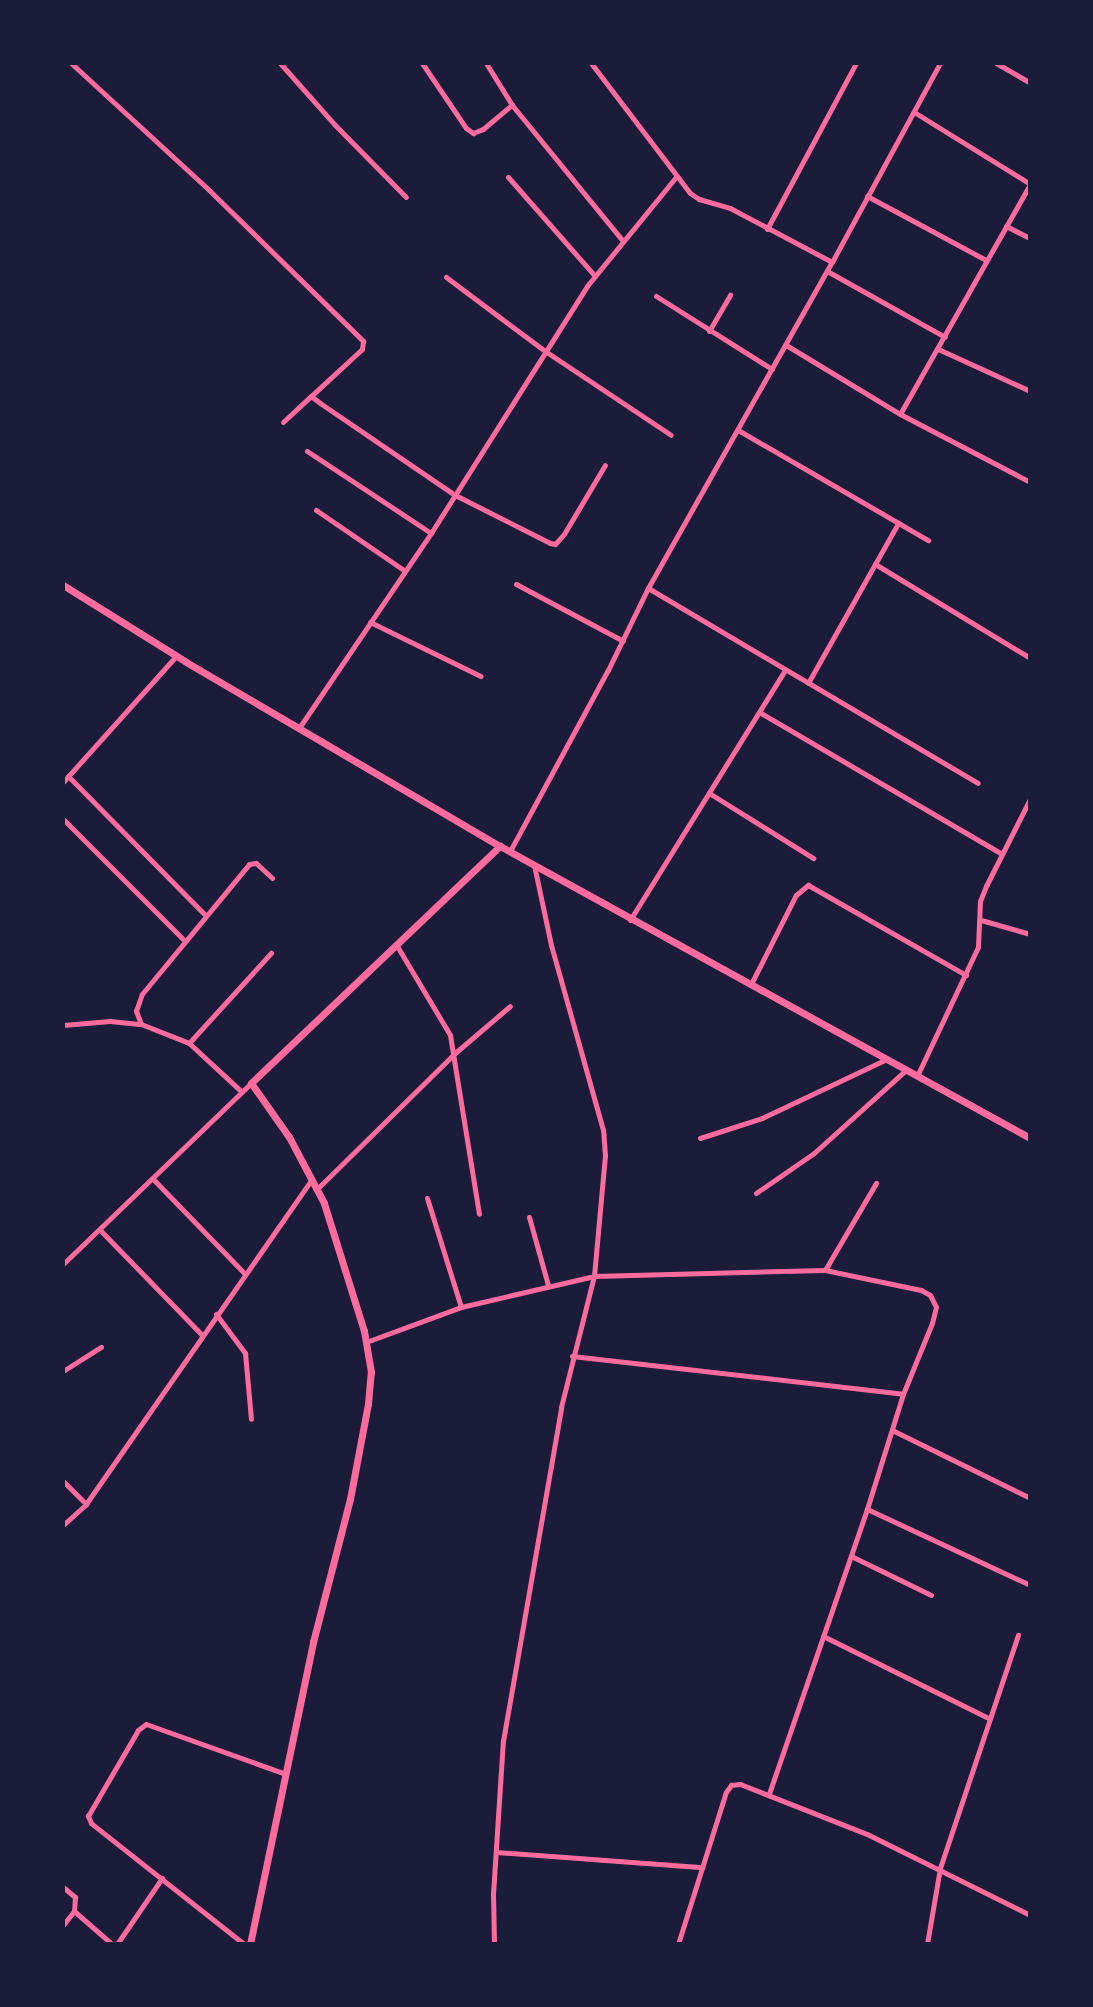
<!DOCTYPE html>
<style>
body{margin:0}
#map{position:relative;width:1093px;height:2007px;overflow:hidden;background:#1b1b3a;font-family:"Work Sans",sans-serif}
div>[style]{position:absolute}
.minor>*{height:5px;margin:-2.5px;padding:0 2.5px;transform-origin:2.5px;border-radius:2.5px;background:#ff6b9d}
.tertiary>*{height:7px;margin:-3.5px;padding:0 3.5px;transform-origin:3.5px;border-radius:3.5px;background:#ff6b9d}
span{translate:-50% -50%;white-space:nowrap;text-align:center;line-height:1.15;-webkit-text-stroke:5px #1b1b3a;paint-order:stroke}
.frame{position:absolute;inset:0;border:65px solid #1b1b3a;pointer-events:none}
</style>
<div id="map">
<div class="minor">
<i style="left:71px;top:63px;width:188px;rotate:42.6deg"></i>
<i style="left:209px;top:190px;width:216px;rotate:44.4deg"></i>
<i style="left:363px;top:341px;width:8px;rotate:97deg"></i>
<i style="left:362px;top:349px;width:69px;rotate:137.3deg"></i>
<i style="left:311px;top:396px;width:11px;rotate:38deg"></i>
<i style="left:320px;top:403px;width:163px;rotate:34.3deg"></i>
<i style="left:455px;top:495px;width:106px;rotate:26.8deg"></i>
<i style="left:550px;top:543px;width:5px;rotate:11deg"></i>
<i style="left:555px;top:544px;width:13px;rotate:-48deg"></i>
<i style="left:564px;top:534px;width:80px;rotate:-59.3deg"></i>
<i style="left:280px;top:63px;width:83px;rotate:48.4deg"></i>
<i style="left:335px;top:125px;width:101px;rotate:45.4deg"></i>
<i style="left:422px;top:63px;width:78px;rotate:55.9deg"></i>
<i style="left:466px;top:128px;width:9px;rotate:36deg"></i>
<i style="left:473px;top:133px;width:11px;rotate:-22deg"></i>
<i style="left:483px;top:129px;width:38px;rotate:-40deg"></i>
<i style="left:512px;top:105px;width:176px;rotate:50.8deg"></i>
<i style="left:486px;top:63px;width:49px;rotate:58.2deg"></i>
<i style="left:591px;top:63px;width:163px;rotate:52.7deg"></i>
<i style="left:690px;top:193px;width:11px;rotate:34deg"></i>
<i style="left:699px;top:199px;width:32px;rotate:16deg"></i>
<i style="left:730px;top:208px;width:115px;rotate:27.9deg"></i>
<i style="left:996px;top:63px;width:39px;rotate:30deg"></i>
<i style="left:914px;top:112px;width:137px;rotate:31.8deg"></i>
<i style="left:508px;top:177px;width:132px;rotate:48.7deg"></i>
<i style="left:867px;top:196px;width:135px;rotate:28.3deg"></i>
<i style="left:1006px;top:226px;width:27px;rotate:27deg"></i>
<i style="left:767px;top:229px;width:188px;rotate:-61.8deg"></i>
<i style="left:827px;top:271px;width:135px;rotate:29.2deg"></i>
<i style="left:446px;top:277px;width:124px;rotate:36.8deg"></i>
<i style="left:545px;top:351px;width:151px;rotate:33.7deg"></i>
<i style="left:656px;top:296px;width:137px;rotate:32.2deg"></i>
<i style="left:709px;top:331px;width:42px;rotate:-59.7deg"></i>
<i style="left:786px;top:345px;width:133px;rotate:31.2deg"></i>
<i style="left:900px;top:414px;width:147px;rotate:27.6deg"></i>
<i style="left:938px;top:349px;width:101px;rotate:24.5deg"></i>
<i style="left:900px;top:414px;width:264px;rotate:-60.5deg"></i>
<i style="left:283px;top:422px;width:38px;rotate:-43deg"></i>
<i style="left:738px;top:430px;width:220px;rotate:30.1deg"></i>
<i style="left:307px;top:451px;width:149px;rotate:33.5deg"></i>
<i style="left:316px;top:510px;width:108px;rotate:34.4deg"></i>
<i style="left:875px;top:564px;width:181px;rotate:31.2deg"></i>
<i style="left:516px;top:584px;width:121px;rotate:28deg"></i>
<i style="left:648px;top:588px;width:383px;rotate:30.6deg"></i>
<i style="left:370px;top:622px;width:123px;rotate:26.1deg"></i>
<i style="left:808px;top:683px;width:184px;rotate:-60.6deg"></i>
<i style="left:759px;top:712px;width:281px;rotate:30.3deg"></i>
<i style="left:299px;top:728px;width:235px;rotate:-55.9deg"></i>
<i style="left:431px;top:533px;width:292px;rotate:-57.7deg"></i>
<i style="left:587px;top:286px;width:141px;rotate:-50.8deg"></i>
<i style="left:68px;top:776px;width:195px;rotate:45.4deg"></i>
<i style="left:63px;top:782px;width:169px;rotate:-48.1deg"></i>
<i style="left:709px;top:793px;width:123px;rotate:32deg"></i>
<i style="left:63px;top:819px;width:171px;rotate:45deg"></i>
<i style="left:510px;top:851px;width:206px;rotate:-61.6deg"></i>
<i style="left:608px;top:670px;width:91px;rotate:-64deg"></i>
<i style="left:648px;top:588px;width:374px;rotate:-60.6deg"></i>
<i style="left:832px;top:262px;width:226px;rotate:-61.5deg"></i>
<i style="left:630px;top:920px;width:294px;rotate:-58.2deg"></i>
<i style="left:981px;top:920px;width:51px;rotate:15.9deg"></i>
<i style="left:397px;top:946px;width:104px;rotate:59.2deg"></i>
<i style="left:450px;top:1035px;width:181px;rotate:80.8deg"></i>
<i style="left:751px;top:984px;width:100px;rotate:-63.2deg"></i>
<i style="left:796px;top:895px;width:16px;rotate:-40deg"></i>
<i style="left:808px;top:885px;width:182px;rotate:29.7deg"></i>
<i style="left:141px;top:1024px;width:14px;rotate:-111deg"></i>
<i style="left:136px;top:1011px;width:18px;rotate:-71deg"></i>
<i style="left:142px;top:994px;width:168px;rotate:-50.5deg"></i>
<i style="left:249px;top:864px;width:7px;rotate:-8deg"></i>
<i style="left:256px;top:863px;width:22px;rotate:43deg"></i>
<i style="left:63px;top:1025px;width:47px;rotate:-4.9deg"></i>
<i style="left:110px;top:1021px;width:31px;rotate:6deg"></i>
<i style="left:141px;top:1024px;width:52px;rotate:21.6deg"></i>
<i style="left:189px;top:1043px;width:72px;rotate:42.8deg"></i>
<i style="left:189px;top:1043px;width:122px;rotate:-47.7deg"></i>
<i style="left:917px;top:1076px;width:143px;rotate:-64.7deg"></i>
<i style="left:978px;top:947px;width:46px;rotate:-87.5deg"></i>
<i style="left:980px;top:901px;width:16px;rotate:-68deg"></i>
<i style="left:986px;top:886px;width:97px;rotate:-63.2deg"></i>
<i style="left:700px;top:1138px;width:65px;rotate:-17.9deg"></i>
<i style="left:762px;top:1118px;width:138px;rotate:-25.3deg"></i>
<i style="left:153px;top:1179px;width:132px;rotate:45.9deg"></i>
<i style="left:318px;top:1188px;width:192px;rotate:-44.6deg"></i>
<i style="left:455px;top:1053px;width:72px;rotate:-40.5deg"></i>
<i style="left:756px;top:1193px;width:70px;rotate:-34.6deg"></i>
<i style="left:814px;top:1153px;width:124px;rotate:-42.1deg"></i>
<i style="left:427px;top:1198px;width:114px;rotate:72.7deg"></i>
<i style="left:529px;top:1217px;width:71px;rotate:74.4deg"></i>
<i style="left:100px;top:1230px;width:146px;rotate:45.8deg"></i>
<i style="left:63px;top:1264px;width:261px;rotate:-43.9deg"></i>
<i style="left:825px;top:1270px;width:101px;rotate:-59.6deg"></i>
<i style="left:216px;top:1314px;width:49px;rotate:53.4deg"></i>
<i style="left:245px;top:1353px;width:66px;rotate:84.8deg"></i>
<i style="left:366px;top:1342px;width:101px;rotate:-20.2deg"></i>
<i style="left:461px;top:1307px;width:137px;rotate:-13.1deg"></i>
<i style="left:594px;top:1276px;width:231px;rotate:-1.5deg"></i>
<i style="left:825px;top:1270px;width:98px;rotate:11.8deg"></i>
<i style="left:921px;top:1290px;width:10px;rotate:29deg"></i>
<i style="left:930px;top:1295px;width:13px;rotate:63deg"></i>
<i style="left:936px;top:1307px;width:16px;rotate:104deg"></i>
<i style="left:932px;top:1323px;width:77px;rotate:112.2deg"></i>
<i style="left:903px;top:1394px;width:121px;rotate:107.4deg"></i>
<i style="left:867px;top:1509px;width:301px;rotate:109deg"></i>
<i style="left:572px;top:1356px;width:333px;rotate:6.5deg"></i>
<i style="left:63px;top:1371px;width:45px;rotate:-32.3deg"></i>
<i style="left:892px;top:1430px;width:154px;rotate:26.2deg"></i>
<i style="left:63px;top:1481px;width:33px;rotate:45deg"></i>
<i style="left:867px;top:1509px;width:180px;rotate:25deg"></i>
<i style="left:63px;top:1525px;width:31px;rotate:-42deg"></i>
<i style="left:86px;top:1504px;width:396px;rotate:-55.2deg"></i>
<i style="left:851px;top:1556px;width:89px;rotate:26deg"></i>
<i style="left:823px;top:1636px;width:184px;rotate:26.4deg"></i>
<i style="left:496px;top:1852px;width:207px;rotate:4.2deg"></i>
<i style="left:63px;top:1887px;width:16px;rotate:40deg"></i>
<i style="left:75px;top:1897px;width:14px;rotate:94deg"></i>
<i style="left:74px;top:1911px;width:18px;rotate:128deg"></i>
<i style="left:74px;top:1911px;width:50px;rotate:41deg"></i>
<i style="left:117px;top:1944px;width:80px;rotate:-55.7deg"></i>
<i style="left:244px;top:1944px;width:195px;rotate:-141.7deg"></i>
<i style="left:91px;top:1823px;width:8px;rotate:-113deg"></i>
<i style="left:88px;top:1816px;width:99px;rotate:-59.8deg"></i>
<i style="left:138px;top:1730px;width:10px;rotate:-37deg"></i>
<i style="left:146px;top:1724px;width:149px;rotate:19.7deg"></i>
<i style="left:494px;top:1944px;width:50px;rotate:-91.1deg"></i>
<i style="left:493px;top:1894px;width:153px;rotate:-86.3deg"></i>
<i style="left:503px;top:1741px;width:339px;rotate:-80.1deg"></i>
<i style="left:561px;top:1407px;width:135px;rotate:-75.9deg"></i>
<i style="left:594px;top:1276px;width:121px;rotate:-84.8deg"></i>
<i style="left:605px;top:1156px;width:26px;rotate:-94deg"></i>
<i style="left:603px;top:1130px;width:192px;rotate:-105.7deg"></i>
<i style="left:551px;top:945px;width:82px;rotate:-102deg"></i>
<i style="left:678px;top:1944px;width:159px;rotate:-72.5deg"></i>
<i style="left:726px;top:1792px;width:9px;rotate:-54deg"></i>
<i style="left:731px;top:1785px;width:9px;rotate:-6deg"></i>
<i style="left:740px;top:1784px;width:136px;rotate:21.5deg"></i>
<i style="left:867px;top:1834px;width:182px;rotate:26.4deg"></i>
<i style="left:927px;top:1944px;width:77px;rotate:-80.3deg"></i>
<i style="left:940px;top:1868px;width:246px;rotate:-71.5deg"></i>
</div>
<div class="tertiary">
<i style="left:63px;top:585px;width:145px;rotate:32deg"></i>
<i style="left:186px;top:662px;width:364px;rotate:30.4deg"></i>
<i style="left:500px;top:846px;width:605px;rotate:28.85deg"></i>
<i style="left:250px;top:1944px;width:309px;rotate:-78.2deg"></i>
<i style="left:313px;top:1642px;width:148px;rotate:-75.5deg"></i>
<i style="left:350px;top:1499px;width:97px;rotate:-79.3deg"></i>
<i style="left:368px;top:1404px;width:32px;rotate:-85deg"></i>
<i style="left:371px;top:1372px;width:42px;rotate:-99.7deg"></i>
<i style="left:364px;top:1331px;width:134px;rotate:-107.4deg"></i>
<i style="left:324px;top:1203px;width:75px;rotate:-117.9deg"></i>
<i style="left:289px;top:1137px;width:66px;rotate:-125.1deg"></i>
<i style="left:251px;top:1083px;width:344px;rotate:-43.6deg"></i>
</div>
<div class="frame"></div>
</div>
